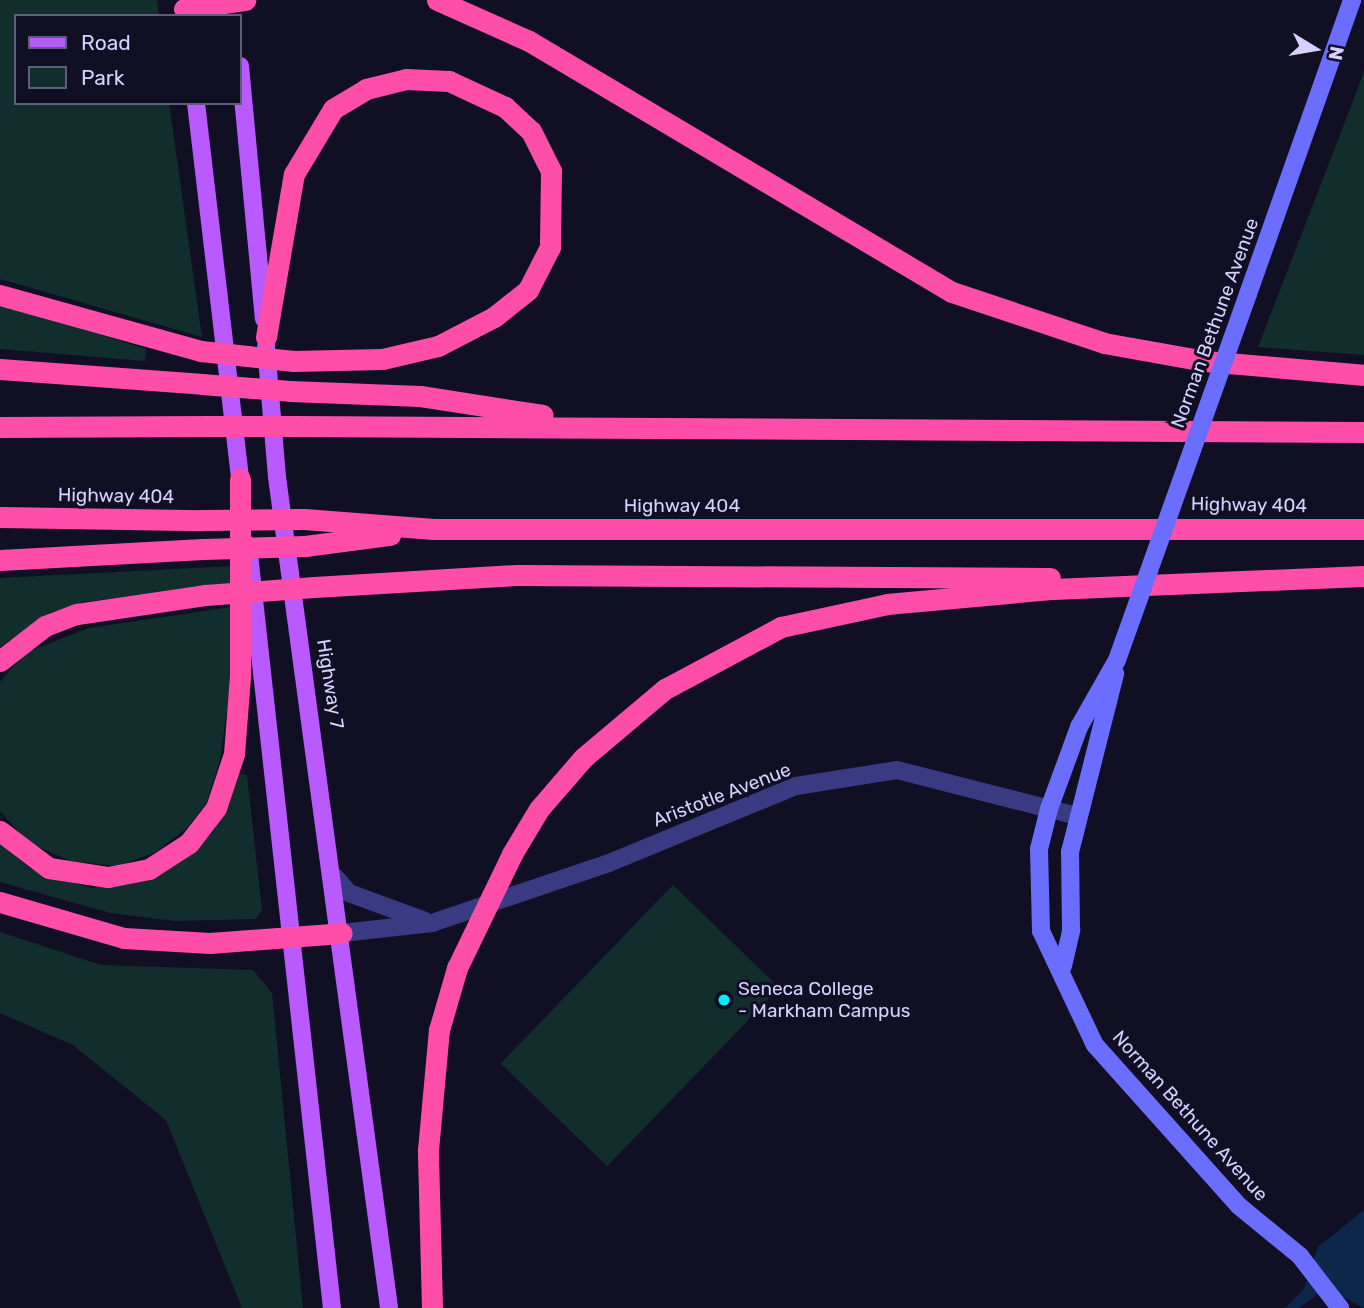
<!DOCTYPE html>
<style>
body{margin:0}
#map{position:relative;width:1364px;height:1308px;overflow:hidden;background:#110f24;font-family:Rubik,sans-serif}
div>[style]{position:absolute}
.green>*{inset:0;background:#122e2c;transform-origin:0 0}
.water>*{inset:0;background:#0d274a}
.street>*{height:18px;margin:-9px;padding:0 9px;transform-origin:9px;border-radius:9px;background:#3a3a83}
.secondary>*{height:18px;margin:-9px;padding:0 9px;transform-origin:9px;border-radius:9px;background:#6a6dfe}
.primary>*{height:18px;margin:-9px;padding:0 9px;transform-origin:9px;border-radius:9px;background:#b95afe}
.highway>*{height:21px;margin:-10.5px;padding:0 10.5px;transform-origin:10.5px;border-radius:10.5px;background:#fe4eaa}
.secondary-bridge>*{height:18px;margin:-9px;padding:0 9px;transform-origin:9px;border-radius:9px;background:#6a6dfe}
.highway-bridge>*{height:21px;margin:-10.5px;padding:0 10.5px;transform-origin:10.5px;border-radius:10.5px;background:#fe4eaa}
.dots>*{width:19px;height:19px;translate:-50% -50%;box-sizing:border-box;border:4px solid #110f24;border-radius:50%}
span{translate:-50% -50%;white-space:nowrap;text-align:center;line-height:1.15;-webkit-text-stroke:6px #110f24;paint-order:stroke}
.street-label{font-size:19px;color:#d5d2ff}
.poi-label{font-size:19px;color:#d5d2ff}
.left{translate:0 -50%;text-align:left}
.legend{position:absolute;left:14px;top:14px;width:228px;height:91px;box-sizing:border-box;background:#110f24;border:2px solid #5f5d7c;margin:0;padding:9px 12px;list-style:none;font-size:21px;color:#d5d2ff}
.legend li{display:flex;align-items:center;gap:14px;height:35px}
.legend b{width:35px;border:2px solid #5f5d7c}
.north{position:absolute;left:1280px;top:14px;width:70px;height:70px;-webkit-text-stroke:5px #110f24;paint-order:stroke;rotate:101deg;font-size:19px;font-weight:700;line-height:28px;text-align:center;color:#d5d2ff}
.north::after{content:'';display:block;margin:auto;width:24px;height:32px;background:#d5d2ff;clip-path:polygon(50% 0,100% 100%,50% 72%,0 100%)}
</style>
<div id="map">
<div class="green">
<i style="clip-path:polygon(0 0,157px 0,159px 16px,16px 16px,16px 103px,169px 103px,202px 337px,0 279px)"></i>
<i style="clip-path:polygon(1364px 71px,1364px 355px,1258px 347px,1353px 101px)"></i>
<i style="clip-path:polygon(0 303px,146px 349px,145px 361px,0 349px)"></i>
<i style="clip-path:polygon(233px 566px,235px 584px,83px 602px,52px 612px,0 647px,0 578px)"></i>
<i style="clip-path:polygon(231px 607px,234px 663px,220px 760px,207px 802px,188px 827px,156px 852px,117px 866px,70px 861px,28px 842px,0 811px,0 682px,25px 653px,89px 628px)"></i>
<i style="clip-path:polygon(237px 773px,247px 775px,262px 910px,256px 919px,175px 921px,110px 913px,0 882px,0 844px,31px 869px,91px 888px,155px 877px,213px 833px)"></i>
<i style="left:673px;top:885px;width:148px;height:248px;rotate:44deg"></i>
<i style="clip-path:polygon(0 932px,101px 965px,253px 970px,272px 993px,303px 1308px,242px 1308px,166px 1120px,73px 1045px,0 1013px)"></i>
</div>
<div class="water">
<i style="clip-path:polygon(1364px 1210px,1364px 1308px,1326px 1288px,1299px 1308px,1285px 1308px,1304px 1289px,1318px 1247px)"></i>
</div>
<div class="street">
<i style="left:335px;top:877px;width:21px;rotate:49deg"></i>
<i style="left:349px;top:893px;width:81px;rotate:20.2deg"></i>
<i style="left:342px;top:933px;width:91px;rotate:-6.3deg"></i>
<i style="left:432px;top:923px;width:187px;rotate:-18.7deg"></i>
<i style="left:609px;top:863px;width:202px;rotate:-22.4deg"></i>
<i style="left:796px;top:786px;width:102px;rotate:-9deg"></i>
<i style="left:897px;top:770px;width:186px;rotate:14.3deg"></i>
</div>
<div class="secondary">
<i style="left:1248px;top:294px;width:312px;rotate:-70.5deg"></i>
<i style="left:1117px;top:660px;width:77px;rotate:119.6deg"></i>
<i style="left:1079px;top:727px;width:87px;rotate:110.1deg"></i>
<i style="left:1049px;top:809px;width:41px;rotate:104deg"></i>
<i style="left:1039px;top:849px;width:82px;rotate:88.6deg"></i>
<i style="left:1041px;top:931px;width:126px;rotate:64.7deg"></i>
<i style="left:1095px;top:1045px;width:216px;rotate:48.2deg"></i>
<i style="left:1239px;top:1206px;width:79px;rotate:39.3deg"></i>
<i style="left:1300px;top:1256px;width:66px;rotate:52.4deg"></i>
<i style="left:1063px;top:966px;width:37px;rotate:-77deg"></i>
<i style="left:1071px;top:930px;width:78px;rotate:-90.7deg"></i>
<i style="left:1070px;top:852px;width:184px;rotate:-75.8deg"></i>
</div>
<div class="primary">
<i style="left:240px;top:66px;width:254px;rotate:84.6deg"></i>
<i style="left:196px;top:103px;width:393px;rotate:83.3deg"></i>
<i style="left:266px;top:346px;width:131px;rotate:85.2deg"></i>
<i style="left:277px;top:477px;width:839px;rotate:82.32deg"></i>
<i style="left:248px;top:545px;width:768px;rotate:83.72deg"></i>
</div>
<div class="highway">
<i style="left:437px;top:0;width:101px;rotate:24deg"></i>
<i style="left:529px;top:41px;width:492px;rotate:30.7deg"></i>
<i style="left:952px;top:292px;width:160px;rotate:18.5deg"></i>
<i style="left:1104px;top:343px;width:103px;rotate:10.1deg"></i>
<i style="left:1205px;top:361px;width:160px;rotate:5deg"></i>
<i style="left:184px;top:9px;width:62px;rotate:-8.4deg"></i>
<i style="left:0;top:295px;width:209px;rotate:15.6deg"></i>
<i style="left:266px;top:337px;width:165px;rotate:-80.3deg"></i>
<i style="left:294px;top:174px;width:76px;rotate:-59deg"></i>
<i style="left:333px;top:109px;width:39px;rotate:-31deg"></i>
<i style="left:366px;top:89px;width:41px;rotate:-14deg"></i>
<i style="left:406px;top:79px;width:43px;rotate:2.7deg"></i>
<i style="left:449px;top:81px;width:62px;rotate:24.9deg"></i>
<i style="left:505px;top:107px;width:35px;rotate:43deg"></i>
<i style="left:531px;top:131px;width:45px;rotate:63.4deg"></i>
<i style="left:551px;top:171px;width:76px;rotate:90.8deg"></i>
<i style="left:550px;top:247px;width:48px;rotate:117.1deg"></i>
<i style="left:528px;top:290px;width:43px;rotate:141.5deg"></i>
<i style="left:494px;top:317px;width:63px;rotate:152.6deg"></i>
<i style="left:438px;top:346px;width:57px;rotate:166.9deg"></i>
<i style="left:382px;top:359px;width:89px;rotate:178.7deg"></i>
<i style="left:0;top:369px;width:203px;rotate:4.2deg"></i>
<i style="left:290px;top:391px;width:130px;rotate:2.2deg"></i>
<i style="left:420px;top:396px;width:124px;rotate:8.8deg"></i>
<i style="left:294px;top:426px;width:1070px;rotate:0.32deg"></i>
<i style="left:0;top:427px;width:210px;rotate:-0.3deg"></i>
<i style="left:0;top:517px;width:202px;rotate:0.9deg"></i>
<i style="left:304px;top:519px;width:130px;rotate:4.4deg"></i>
<i style="left:434px;top:529px;width:930px"></i>
<i style="left:305px;top:546px;width:86px;rotate:-7.4deg"></i>
<i style="left:0;top:560px;width:203px;rotate:-3.1deg"></i>
<i style="left:314px;top:587px;width:203px;rotate:-3.4deg"></i>
<i style="left:517px;top:575px;width:533px;rotate:0.32deg"></i>
<i style="left:0;top:661px;width:57px;rotate:-37.9deg"></i>
<i style="left:45px;top:626px;width:34px;rotate:-21deg"></i>
<i style="left:77px;top:614px;width:129px;rotate:-8.4deg"></i>
<i style="left:0;top:831px;width:61px;rotate:37.1deg"></i>
<i style="left:49px;top:868px;width:60px;rotate:8.7deg"></i>
<i style="left:108px;top:877px;width:42px;rotate:-11deg"></i>
<i style="left:149px;top:869px;width:48px;rotate:-33deg"></i>
<i style="left:189px;top:843px;width:44px;rotate:-52.4deg"></i>
<i style="left:216px;top:808px;width:57px;rotate:-71.6deg"></i>
<i style="left:234px;top:754px;width:78px;rotate:-85.6deg"></i>
<i style="left:240px;top:676px;width:197px;rotate:-90deg"></i>
<i style="left:512px;top:854px;width:52px;rotate:-59deg"></i>
<i style="left:539px;top:809px;width:67px;rotate:-49.2deg"></i>
<i style="left:583px;top:758px;width:107px;rotate:-40.1deg"></i>
<i style="left:665px;top:689px;width:132px;rotate:-28.1deg"></i>
<i style="left:781px;top:627px;width:108px;rotate:-12.2deg"></i>
<i style="left:887px;top:604px;width:167px;rotate:-5.2deg"></i>
<i style="left:1053px;top:589px;width:311px;rotate:-2.4deg"></i>
<i style="left:0;top:902px;width:129px;rotate:16.2deg"></i>
<i style="left:124px;top:938px;width:86px;rotate:3.3deg"></i>
<i style="left:210px;top:943px;width:132px;rotate:-4.3deg"></i>
<i style="left:432px;top:1308px;width:158px;rotate:-91.5deg"></i>
<i style="left:428px;top:1150px;width:121px;rotate:-84.8deg"></i>
<i style="left:439px;top:1030px;width:65px;rotate:-73.8deg"></i>
</div>
<div class="secondary-bridge">
<i style="left:1117px;top:660px;width:389px;rotate:-70.3deg"></i>
</div>
<div class="highway-bridge">
<i style="left:201px;top:351px;width:93px;rotate:6.2deg"></i>
<i style="left:202px;top:384px;width:88px;rotate:4.5deg"></i>
<i style="left:210px;top:426px;width:84px"></i>
<i style="left:202px;top:520px;width:102px;rotate:-0.6deg"></i>
<i style="left:203px;top:549px;width:102px;rotate:-1.7deg"></i>
<i style="left:205px;top:595px;width:109px;rotate:-4.2deg"></i>
<i style="left:457px;top:968px;width:127px;rotate:-64.2deg"></i>
</div>
<div class="dots">
<i style="left:724px;top:1000px;background:#01eefc"></i>
</div>
<div class="street-label">
<span style="left:1215px;top:323px;rotate:-70deg">Norman Bethune Avenue</span>
<span style="left:116px;top:496px;rotate:1deg">Highway 404</span>
<span style="left:1249px;top:505px;rotate:1deg">Highway 404</span>
<span style="left:682px;top:506px">Highway 404</span>
<span style="left:330px;top:684px;rotate:81deg">Highway 7</span>
<span style="left:722px;top:795px;rotate:-21deg">Aristotle Avenue</span>
<span style="left:1190px;top:1116px;rotate:48deg">Norman Bethune Avenue</span>
</div>
<div class="poi-label">
<span class="left" style="left:738px;top:1000px">Seneca College<br>- Markham Campus</span>
</div>
<ul class="legend">
<li><b style="height:9px;background:#b95afe"></b>Road</li>
<li><b style="height:19px;background:#122e2c"></b>Park</li>
</ul>
<div class="north">N</div>
</div>
